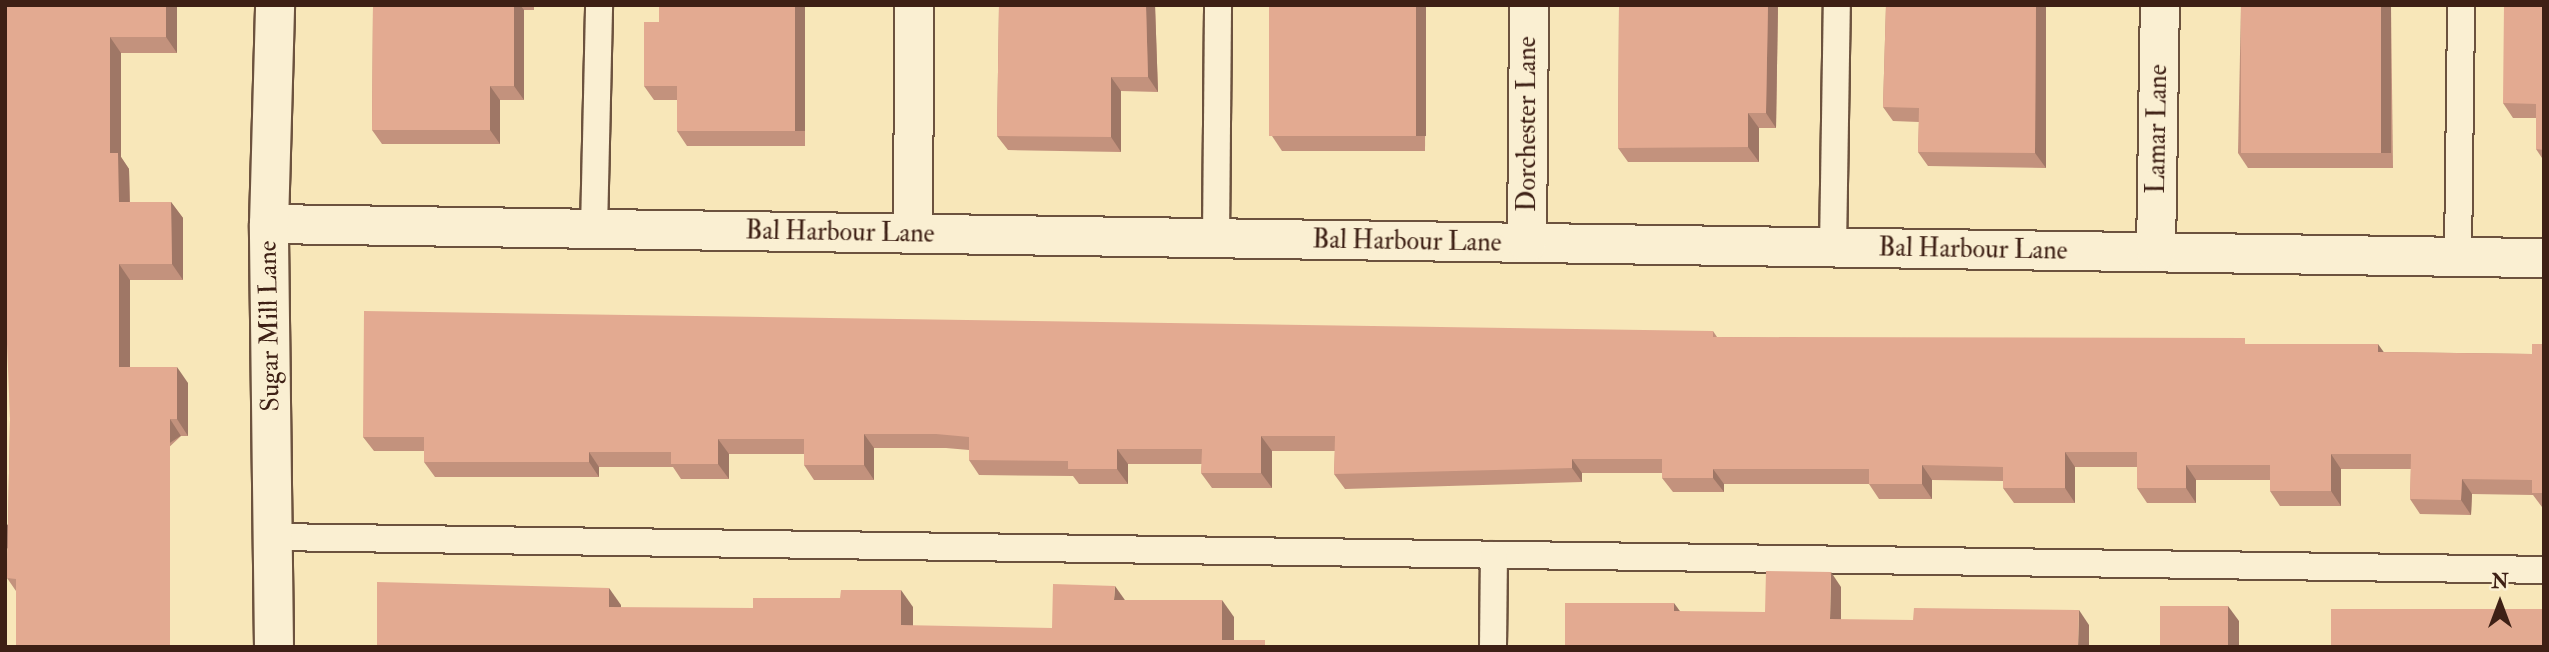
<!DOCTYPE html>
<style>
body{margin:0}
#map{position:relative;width:2549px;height:652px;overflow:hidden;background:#f8e7b9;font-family:"IM FELL Double Pica",serif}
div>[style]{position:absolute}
.roads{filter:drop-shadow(2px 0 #6c523e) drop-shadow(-2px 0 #6c523e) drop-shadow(0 2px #6c523e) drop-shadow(0 -2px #6c523e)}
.lane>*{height:26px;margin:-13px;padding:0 13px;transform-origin:13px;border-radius:13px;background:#faefd2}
.street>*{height:38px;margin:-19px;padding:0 19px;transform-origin:19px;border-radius:19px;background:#faefd2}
.wall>*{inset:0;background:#c3927d}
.shaded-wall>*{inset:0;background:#9f7766;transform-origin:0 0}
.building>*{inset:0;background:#e3aa91;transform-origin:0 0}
span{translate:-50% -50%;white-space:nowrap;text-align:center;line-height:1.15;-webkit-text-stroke:7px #faefd2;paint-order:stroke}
.street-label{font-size:26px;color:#3e2015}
.frame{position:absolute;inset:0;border:7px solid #3e2015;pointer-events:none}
.north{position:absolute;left:2465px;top:568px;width:70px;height:70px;-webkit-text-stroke:5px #faefd2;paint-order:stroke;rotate:0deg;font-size:19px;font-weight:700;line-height:28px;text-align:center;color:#3e2015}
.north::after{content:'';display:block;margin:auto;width:24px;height:32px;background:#3e2015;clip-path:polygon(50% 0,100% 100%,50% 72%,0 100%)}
</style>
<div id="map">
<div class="roads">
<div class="lane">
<i style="left:594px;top:230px;width:225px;rotate:-88.7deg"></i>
<i style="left:1216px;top:239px;width:234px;rotate:-89.5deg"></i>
<i style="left:1833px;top:248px;width:243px;rotate:-89.1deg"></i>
<i style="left:2458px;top:257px;width:252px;rotate:-89.3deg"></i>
<i style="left:272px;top:537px;width:2272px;rotate:0.83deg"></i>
<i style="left:1493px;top:647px;width:92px;rotate:-89.4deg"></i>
</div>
<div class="street">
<i style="left:269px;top:224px;width:2275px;rotate:0.86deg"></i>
<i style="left:913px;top:234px;width:229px;rotate:-89.7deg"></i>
<i style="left:1527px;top:243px;width:238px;rotate:-89.5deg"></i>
<i style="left:2156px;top:252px;width:247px;rotate:-89.1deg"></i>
<i style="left:274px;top:647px;width:423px;rotate:-90.7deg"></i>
<i style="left:269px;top:224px;width:219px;rotate:-88.4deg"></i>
</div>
</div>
<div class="wall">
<i style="clip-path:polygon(5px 5px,177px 5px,177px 53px,121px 53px,121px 157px,129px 169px,130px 202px,171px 202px,183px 218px,183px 280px,130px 280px,130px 367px,188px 383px,188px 436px,181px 436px,16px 591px,7px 578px,10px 419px)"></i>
<i style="clip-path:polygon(373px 5px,534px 5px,534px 10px,524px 10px,524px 100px,500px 100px,500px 144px,382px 144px,372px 130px)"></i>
<i style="clip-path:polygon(805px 5px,805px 146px,687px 146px,677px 131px,677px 100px,654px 100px,644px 86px,659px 22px)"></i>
<i style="clip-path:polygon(999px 5px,1155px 5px,1158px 92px,1121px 91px,1121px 152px,1008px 150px,997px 136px)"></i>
<i style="clip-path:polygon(1269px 5px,1426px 5px,1425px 151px,1282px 151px,1272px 136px)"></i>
<i style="clip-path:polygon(1619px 5px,1778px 5px,1776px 128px,1759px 128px,1759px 162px,1628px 162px,1618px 148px)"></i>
<i style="clip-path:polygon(1886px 5px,2046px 5px,2046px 168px,1928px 166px,1918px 152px,1919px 122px,1893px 121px,1883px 107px)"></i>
<i style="clip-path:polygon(2241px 5px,2391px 5px,2393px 168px,2248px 168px,2238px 153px)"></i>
<i style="clip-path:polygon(2544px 5px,2544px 161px,2536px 149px,2536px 118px,2513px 118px,2503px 103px)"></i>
<i style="clip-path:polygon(1713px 331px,1717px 337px,2248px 344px,2384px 352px,2532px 354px,2544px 344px,2544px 507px,2542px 507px,2533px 495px,2472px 494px,2471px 515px,2420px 514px,2410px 499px,2411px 469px,2341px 469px,2341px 506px,2280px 506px,2270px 491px,2270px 480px,2196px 480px,2196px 503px,2147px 503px,2137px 488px,2137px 467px,2075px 467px,2075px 503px,2014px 503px,2003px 488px,2003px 481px,1932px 480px,1932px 499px,1879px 499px,1869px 484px,1724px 484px,1724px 492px,1673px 492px,1662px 478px,1662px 473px,1582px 473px,1582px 482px,1345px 489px,1334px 474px,1335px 451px,1272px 451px,1272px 488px,1212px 488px,1201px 473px,1202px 464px,1128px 464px,1128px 484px,1079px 484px,1073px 476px,979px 475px,969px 460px,969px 450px,946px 448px,874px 448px,874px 480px,814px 480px,804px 465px,804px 454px,729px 454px,729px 479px,681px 479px,673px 467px,599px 467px,599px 477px,435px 477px,424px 462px,424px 451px,374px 451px,363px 437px)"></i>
</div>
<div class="shaded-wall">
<i style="clip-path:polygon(166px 5px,177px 5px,177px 53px,166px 37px)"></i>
<i style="clip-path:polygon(514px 5px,520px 5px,524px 10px,524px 100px,514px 86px)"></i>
<i style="left:795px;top:5px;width:10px;height:126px"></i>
<i style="clip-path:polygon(1146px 5px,1155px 5px,1158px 92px,1148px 77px)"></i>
<i style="left:1416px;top:5px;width:10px;height:131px"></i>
<i style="clip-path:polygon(1768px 5px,1778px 5px,1776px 128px,1766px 113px)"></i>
<i style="clip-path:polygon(2036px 5px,2046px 5px,2046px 168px,2035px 153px)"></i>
<i style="left:2381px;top:5px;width:10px;height:148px"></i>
<i style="clip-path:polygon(110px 37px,121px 53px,121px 157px,129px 169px,130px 218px,119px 202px,110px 153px)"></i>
<i style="clip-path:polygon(1111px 77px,1121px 91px,1121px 152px,1111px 137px)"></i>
<i style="clip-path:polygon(490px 86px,500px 100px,500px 144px,490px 130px)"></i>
<i style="clip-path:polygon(1748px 113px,1759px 128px,1759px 162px,1748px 147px)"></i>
<i style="clip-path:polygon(171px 202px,183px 218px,183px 280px,172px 264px)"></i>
<i style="clip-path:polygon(119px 264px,130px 280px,130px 383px,119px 367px)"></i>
<i style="clip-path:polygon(2378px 344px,2388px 358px,2378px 352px)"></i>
<i style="clip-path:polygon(177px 367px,188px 383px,188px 436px,177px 419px)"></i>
<i style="left:170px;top:419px;width:20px;height:228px;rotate:57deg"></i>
<i style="clip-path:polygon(864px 434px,874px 448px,874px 480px,864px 465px)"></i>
<i style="clip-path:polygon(1261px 436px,1272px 451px,1272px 488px,1261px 473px)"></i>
<i style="clip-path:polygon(718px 439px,729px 454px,729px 479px,718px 464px)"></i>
<i style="clip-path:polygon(1117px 449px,1128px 464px,1128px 484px,1117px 469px)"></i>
<i style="clip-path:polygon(589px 452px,599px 467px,599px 477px,589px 462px)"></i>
<i style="clip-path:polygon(2065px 452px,2075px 467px,2075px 503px,2065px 488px)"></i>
<i style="clip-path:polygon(2331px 454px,2341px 469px,2341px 506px,2331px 491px)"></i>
<i style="clip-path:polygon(1572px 459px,1582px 473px,1582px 482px,1572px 468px)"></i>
<i style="clip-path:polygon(1922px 465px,1932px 480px,1932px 499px,1922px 484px)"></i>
<i style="clip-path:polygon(2186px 465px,2196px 480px,2196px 503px,2186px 488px)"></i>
<i style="clip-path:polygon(1713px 469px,1724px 484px,1724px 492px,1713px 478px)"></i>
<i style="clip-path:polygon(2462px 479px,2472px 494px,2471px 515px,2461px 500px)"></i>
<i style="clip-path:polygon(1831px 572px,1841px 587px,1841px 634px,1830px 619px)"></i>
<i style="clip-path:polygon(1115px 586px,1127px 603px,1114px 600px)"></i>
<i style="clip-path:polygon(609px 588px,621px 605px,621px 624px,609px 607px)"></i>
<i style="clip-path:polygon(901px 590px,913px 607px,913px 641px,901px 625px)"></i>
<i style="clip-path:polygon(1222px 600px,1234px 617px,1234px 647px,1222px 640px)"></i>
<i style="clip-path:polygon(1674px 603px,1685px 618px,1674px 611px)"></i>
<i style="clip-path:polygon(2228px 606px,2239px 621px,2239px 647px,2228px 647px)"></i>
<i style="clip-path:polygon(2079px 610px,2089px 625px,2089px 647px,2078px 647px)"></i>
</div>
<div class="building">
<i style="clip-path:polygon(5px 5px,166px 5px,166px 37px,110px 37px,110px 153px,118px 153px,119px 202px,171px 202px,172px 264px,119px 264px,119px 367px,177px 367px,177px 419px,170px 419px,170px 647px,16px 647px,16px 579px,7px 578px,10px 419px,5px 294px)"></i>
<i style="clip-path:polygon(373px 5px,514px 5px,514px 86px,490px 86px,490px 130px,372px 130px)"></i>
<i style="clip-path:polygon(659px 5px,795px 5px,795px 131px,677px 131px,677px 86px,644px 86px,644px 22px,659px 22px)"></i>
<i style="clip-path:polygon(999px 5px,1146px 5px,1148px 77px,1111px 77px,1111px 137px,997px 136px)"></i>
<i style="left:1269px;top:5px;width:147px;height:131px"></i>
<i style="clip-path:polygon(1619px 5px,1768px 5px,1766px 113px,1748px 113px,1748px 147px,1618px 148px)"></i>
<i style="clip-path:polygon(1886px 5px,2036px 5px,2035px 153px,1918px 152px,1919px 108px,1883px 107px)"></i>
<i style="left:2241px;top:5px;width:140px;height:148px"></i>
<i style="clip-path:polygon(2504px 5px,2544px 5px,2544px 150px,2536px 149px,2536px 104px,2503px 103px)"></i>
<i style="clip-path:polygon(364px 311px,1713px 331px,1713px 337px,2245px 338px,2245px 344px,2378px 344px,2378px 352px,2532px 354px,2532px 344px,2544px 344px,2544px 493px,2532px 493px,2532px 480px,2462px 479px,2461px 500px,2410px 499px,2411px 454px,2331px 454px,2331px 491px,2270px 491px,2270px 465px,2186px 465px,2186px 488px,2137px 488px,2137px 452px,2065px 452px,2065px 488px,2003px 488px,2003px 467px,1922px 465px,1922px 484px,1869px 484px,1869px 469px,1713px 469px,1713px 478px,1662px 478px,1662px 459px,1572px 459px,1572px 468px,1334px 474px,1335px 436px,1261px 436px,1261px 473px,1201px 473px,1202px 449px,1117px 449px,1117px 469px,1068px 469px,1068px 461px,969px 460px,969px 437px,936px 434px,864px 434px,864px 465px,804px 465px,804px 439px,718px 439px,718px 464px,671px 464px,671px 452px,589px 452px,589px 462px,424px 462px,424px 437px,363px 437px)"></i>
<i style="clip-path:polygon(1766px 571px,1831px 572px,1830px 619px,1913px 620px,1914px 608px,2079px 610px,2078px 647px,1565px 647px,1565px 603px,1674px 603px,1674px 611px,1765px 612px)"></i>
<i style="clip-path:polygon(377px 582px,609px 588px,609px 607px,753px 608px,753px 598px,840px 598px,841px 590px,901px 590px,901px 625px,1052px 628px,1053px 584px,1115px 586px,1114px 600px,1222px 600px,1222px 640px,1265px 640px,1265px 647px,377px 647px)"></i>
<i style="clip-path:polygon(2160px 606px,2228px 606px,2228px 647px,2242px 647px,2160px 647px)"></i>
<i style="left:2544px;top:609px;width:38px;height:213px;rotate:90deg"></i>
</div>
<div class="street-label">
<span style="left:1528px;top:124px;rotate:-90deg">Dorchester Lane</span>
<span style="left:2158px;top:129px;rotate:-89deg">Lamar Lane</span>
<span style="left:840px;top:233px;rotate:1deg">Bal Harbour Lane</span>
<span style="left:1407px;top:242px;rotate:1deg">Bal Harbour Lane</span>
<span style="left:1973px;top:250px;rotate:1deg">Bal Harbour Lane</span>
<span style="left:270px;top:326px;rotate:-91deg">Sugar Mill Lane</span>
</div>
<div class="frame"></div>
<div class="north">N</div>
</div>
